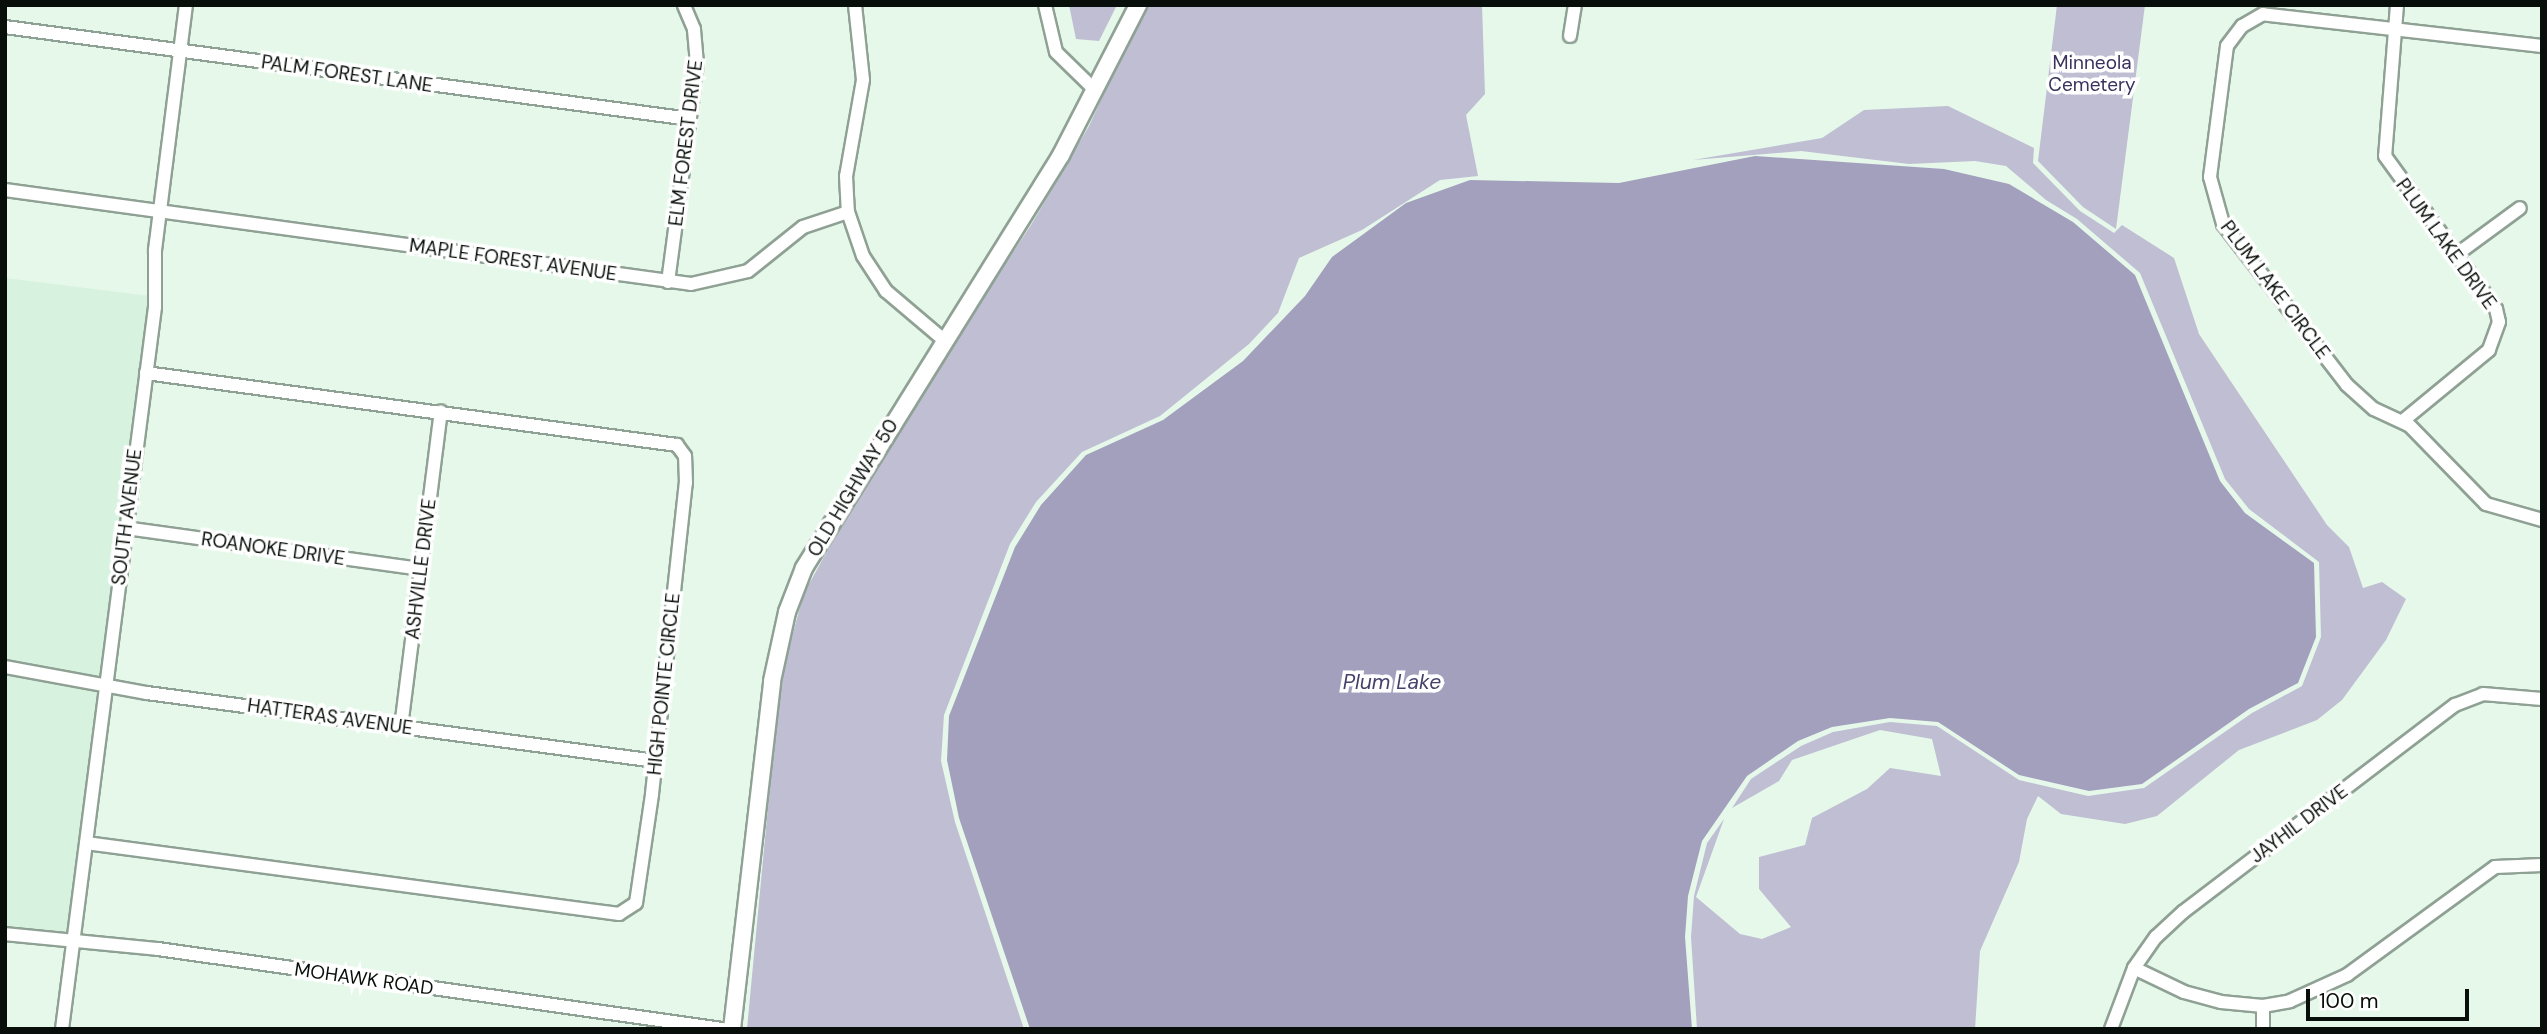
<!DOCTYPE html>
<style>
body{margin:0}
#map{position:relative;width:2547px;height:1034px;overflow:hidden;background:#e5f8ea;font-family:"DM Sans",sans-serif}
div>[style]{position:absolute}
.built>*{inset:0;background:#d7f2de}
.green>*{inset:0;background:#bfbed3}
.water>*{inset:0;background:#a3a0bd}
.roads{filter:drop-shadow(2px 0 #8fa194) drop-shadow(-2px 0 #8fa194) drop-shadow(0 2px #8fa194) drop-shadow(0 -2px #8fa194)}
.minor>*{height:12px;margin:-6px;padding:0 6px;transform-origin:6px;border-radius:6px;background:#fff}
.major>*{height:16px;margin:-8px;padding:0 8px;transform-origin:8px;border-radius:8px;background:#fff}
span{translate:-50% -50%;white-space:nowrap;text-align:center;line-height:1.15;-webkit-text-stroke:7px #fff;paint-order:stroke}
.park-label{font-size:19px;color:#38325c}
.street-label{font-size:19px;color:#080e0a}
.water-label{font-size:21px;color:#46416b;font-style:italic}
.frame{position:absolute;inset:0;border:7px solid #080e0a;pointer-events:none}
.scale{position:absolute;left:2306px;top:989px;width:163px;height:32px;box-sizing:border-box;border:4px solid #080e0a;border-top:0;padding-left:9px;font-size:21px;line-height:24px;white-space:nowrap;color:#080e0a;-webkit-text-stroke:5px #fff;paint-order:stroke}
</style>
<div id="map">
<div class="built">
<i style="clip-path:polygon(5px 278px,150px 296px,99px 680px,5px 661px)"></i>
<i style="clip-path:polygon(5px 673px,97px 691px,67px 936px,5px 929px)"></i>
</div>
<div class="green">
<i style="clip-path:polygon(1069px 5px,1117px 5px,1099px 41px,1076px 39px)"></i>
<i style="clip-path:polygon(1145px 5px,1482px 5px,1485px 94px,1466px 115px,1478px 176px,1440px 180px,1362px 230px,1299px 258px,1278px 313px,1249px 344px,1160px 416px,1082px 452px,1036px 502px,1010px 544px,944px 715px,941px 761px,955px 822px,1024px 1029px,747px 1029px,780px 680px,804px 593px,887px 443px,1031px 225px,1089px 126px)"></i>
<i style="clip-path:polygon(2057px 5px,2145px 5px,2116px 229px,2083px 207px,2038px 161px)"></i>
<i style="clip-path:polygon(1948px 106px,2034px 148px,2033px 163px,2080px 211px,2114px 233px,2122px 225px,2174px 258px,2199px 334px,2327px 525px,2349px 547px,2363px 588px,2382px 582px,2406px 599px,2386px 640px,2342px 700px,2317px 720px,2239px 750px,2157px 816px,2125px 824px,2061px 814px,2038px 796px,2027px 819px,2019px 862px,1980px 951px,1975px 1029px,1697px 1029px,1691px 937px,1694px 896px,1707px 843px,1724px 819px,1696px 897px,1740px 934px,1762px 939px,1791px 927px,1759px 889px,1759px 857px,1805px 845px,1812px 818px,1867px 789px,1890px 768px,1941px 776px,1932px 739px,1880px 730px,1792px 760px,1779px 781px,1732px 808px,1751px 779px,1801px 746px,1833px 732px,1890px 722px,1937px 726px,2019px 780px,2088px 796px,2144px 788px,2252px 713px,2302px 686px,2321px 637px,2319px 562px,2249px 509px,2225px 479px,2140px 273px,2077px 219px,2046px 200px,2006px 166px,1975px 161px,1909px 164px,1801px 151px,1693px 160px,1822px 138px,1864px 110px)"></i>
</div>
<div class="water">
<i style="clip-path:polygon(1755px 156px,1944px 169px,2009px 184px,2073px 222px,2135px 275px,2220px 481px,2245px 513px,2314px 563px,2316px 637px,2298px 683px,2249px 709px,2142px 784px,2089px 791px,2019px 775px,1938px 722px,1890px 718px,1832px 727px,1798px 741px,1747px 776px,1702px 841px,1688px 896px,1685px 937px,1692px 1029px,1030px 1029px,959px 818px,947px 760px,949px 716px,1015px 547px,1041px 505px,1086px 455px,1163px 420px,1243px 361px,1305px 296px,1332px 257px,1406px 203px,1470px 180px,1619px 183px)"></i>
</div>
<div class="roads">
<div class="minor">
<i style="left:855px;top:5px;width:75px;rotate:83.9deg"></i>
<i style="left:863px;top:80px;width:97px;rotate:100deg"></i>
<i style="left:846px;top:176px;width:36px;rotate:87deg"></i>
<i style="left:848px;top:212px;width:46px;rotate:71.2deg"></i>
<i style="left:863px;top:256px;width:42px;rotate:56.7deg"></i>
<i style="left:886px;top:291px;width:77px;rotate:40.3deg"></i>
<i style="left:1045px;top:5px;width:48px;rotate:76.8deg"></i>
<i style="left:1056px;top:52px;width:54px;rotate:44.3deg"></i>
<i style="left:2397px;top:5px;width:151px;rotate:94.5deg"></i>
<i style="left:2385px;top:156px;width:189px;rotate:54deg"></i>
<i style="left:2496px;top:309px;width:13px;rotate:77deg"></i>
<i style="left:2499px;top:322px;width:30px;rotate:110deg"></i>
<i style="left:2489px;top:350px;width:112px;rotate:140.5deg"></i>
<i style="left:5px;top:27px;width:691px;rotate:7.65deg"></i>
<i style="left:1570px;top:36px;width:31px;rotate:-81deg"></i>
<i style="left:2542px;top:46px;width:281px;rotate:-173.5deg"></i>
<i style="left:2263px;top:14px;width:24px;rotate:150deg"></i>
<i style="left:2242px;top:26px;width:25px;rotate:127deg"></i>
<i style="left:2227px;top:46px;width:132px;rotate:97.4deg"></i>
<i style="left:2210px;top:177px;width:49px;rotate:74.5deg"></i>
<i style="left:2223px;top:224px;width:203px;rotate:52.4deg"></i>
<i style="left:2347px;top:385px;width:36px;rotate:42deg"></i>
<i style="left:2374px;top:409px;width:38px;rotate:25deg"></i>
<i style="left:2409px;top:425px;width:110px;rotate:45.7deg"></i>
<i style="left:2486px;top:504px;width:58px;rotate:15.9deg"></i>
<i style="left:5px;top:190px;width:692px;rotate:7.8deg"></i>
<i style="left:691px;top:284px;width:58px;rotate:-12.8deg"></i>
<i style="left:748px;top:271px;width:70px;rotate:-38.7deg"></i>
<i style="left:803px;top:227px;width:47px;rotate:-18.4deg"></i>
<i style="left:2456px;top:255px;width:79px;rotate:-36.3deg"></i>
<i style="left:668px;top:282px;width:220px;rotate:-82.4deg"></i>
<i style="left:697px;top:64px;width:35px;rotate:-95deg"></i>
<i style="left:694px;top:29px;width:26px;rotate:-113deg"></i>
<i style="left:125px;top:528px;width:299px;rotate:7.9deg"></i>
<i style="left:5px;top:667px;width:144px;rotate:10.4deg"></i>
<i style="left:147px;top:693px;width:514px;rotate:7.61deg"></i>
<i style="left:401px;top:727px;width:318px;rotate:-82.8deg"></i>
<i style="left:86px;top:843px;width:538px;rotate:7.59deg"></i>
<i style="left:619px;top:914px;width:20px;rotate:-33deg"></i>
<i style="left:636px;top:903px;width:110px;rotate:-81.6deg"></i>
<i style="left:652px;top:794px;width:313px;rotate:-83.8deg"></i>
<i style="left:686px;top:483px;width:27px;rotate:-92deg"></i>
<i style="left:685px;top:456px;width:14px;rotate:-126deg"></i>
<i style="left:677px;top:445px;width:536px;rotate:-172.28deg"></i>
<i style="left:5px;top:934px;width:154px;rotate:5.6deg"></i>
<i style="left:158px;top:949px;width:570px;rotate:8.07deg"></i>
<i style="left:2134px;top:968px;width:55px;rotate:25.6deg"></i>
<i style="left:2184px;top:992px;width:38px;rotate:15deg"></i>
<i style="left:2221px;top:1002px;width:42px;rotate:5.4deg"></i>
<i style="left:2263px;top:1006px;width:27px;rotate:-10deg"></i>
<i style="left:2290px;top:1001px;width:63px;rotate:-24.5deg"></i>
<i style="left:2347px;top:975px;width:183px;rotate:-36.1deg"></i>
<i style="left:2495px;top:867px;width:47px;rotate:-2.4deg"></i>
<i style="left:62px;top:1029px;width:728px;rotate:-82.66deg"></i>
<i style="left:155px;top:307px;width:57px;rotate:-90deg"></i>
<i style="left:155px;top:250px;width:247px;rotate:-82.8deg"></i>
<i style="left:2111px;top:1029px;width:65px;rotate:-69.3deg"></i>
<i style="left:2134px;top:968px;width:38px;rotate:-55deg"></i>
<i style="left:2156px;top:937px;width:37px;rotate:-43deg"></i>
<i style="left:2183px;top:912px;width:342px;rotate:-37.3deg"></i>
<i style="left:2455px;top:705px;width:30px;rotate:-21deg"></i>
<i style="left:2483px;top:694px;width:59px;rotate:4.8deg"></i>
<i style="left:2263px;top:1029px;width:23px;rotate:-90deg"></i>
</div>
<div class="major">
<i style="left:732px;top:1029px;width:350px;rotate:-83.4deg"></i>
<i style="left:772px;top:681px;width:71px;rotate:-77.7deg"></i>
<i style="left:787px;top:612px;width:47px;rotate:-68.9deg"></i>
<i style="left:804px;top:568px;width:486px;rotate:-58.1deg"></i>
<i style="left:1061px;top:155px;width:169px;rotate:-62.8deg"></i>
</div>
</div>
<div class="park-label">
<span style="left:2092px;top:74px">Minneola<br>Cemetery</span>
</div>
<div class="street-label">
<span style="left:347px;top:74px;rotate:8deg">PALM FOREST LANE</span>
<span style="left:686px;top:143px;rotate:-83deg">ELM FOREST DRIVE</span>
<span style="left:2446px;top:244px;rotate:54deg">PLUM LAKE DRIVE</span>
<span style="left:513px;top:260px;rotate:8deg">MAPLE FOREST AVENUE</span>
<span style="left:2275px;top:290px;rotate:53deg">PLUM LAKE CIRCLE</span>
<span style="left:853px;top:488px;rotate:-59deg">OLD HIGHWAY 50</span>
<span style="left:127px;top:517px;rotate:-83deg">SOUTH AVENUE</span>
<span style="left:273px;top:549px;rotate:8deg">ROANOKE DRIVE</span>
<span style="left:421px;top:569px;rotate:-83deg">ASHVILLE DRIVE</span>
<span style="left:664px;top:684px;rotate:-84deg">HIGH POINTE CIRCLE</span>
<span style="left:330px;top:717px;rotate:8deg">HATTERAS AVENUE</span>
<span style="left:2299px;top:824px;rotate:-37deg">JAYHIL DRIVE</span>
<span style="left:364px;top:979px;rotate:8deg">MOHAWK ROAD</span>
</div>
<div class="water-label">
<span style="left:1392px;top:682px">Plum Lake</span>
</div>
<div class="frame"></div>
<div class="scale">100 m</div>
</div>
